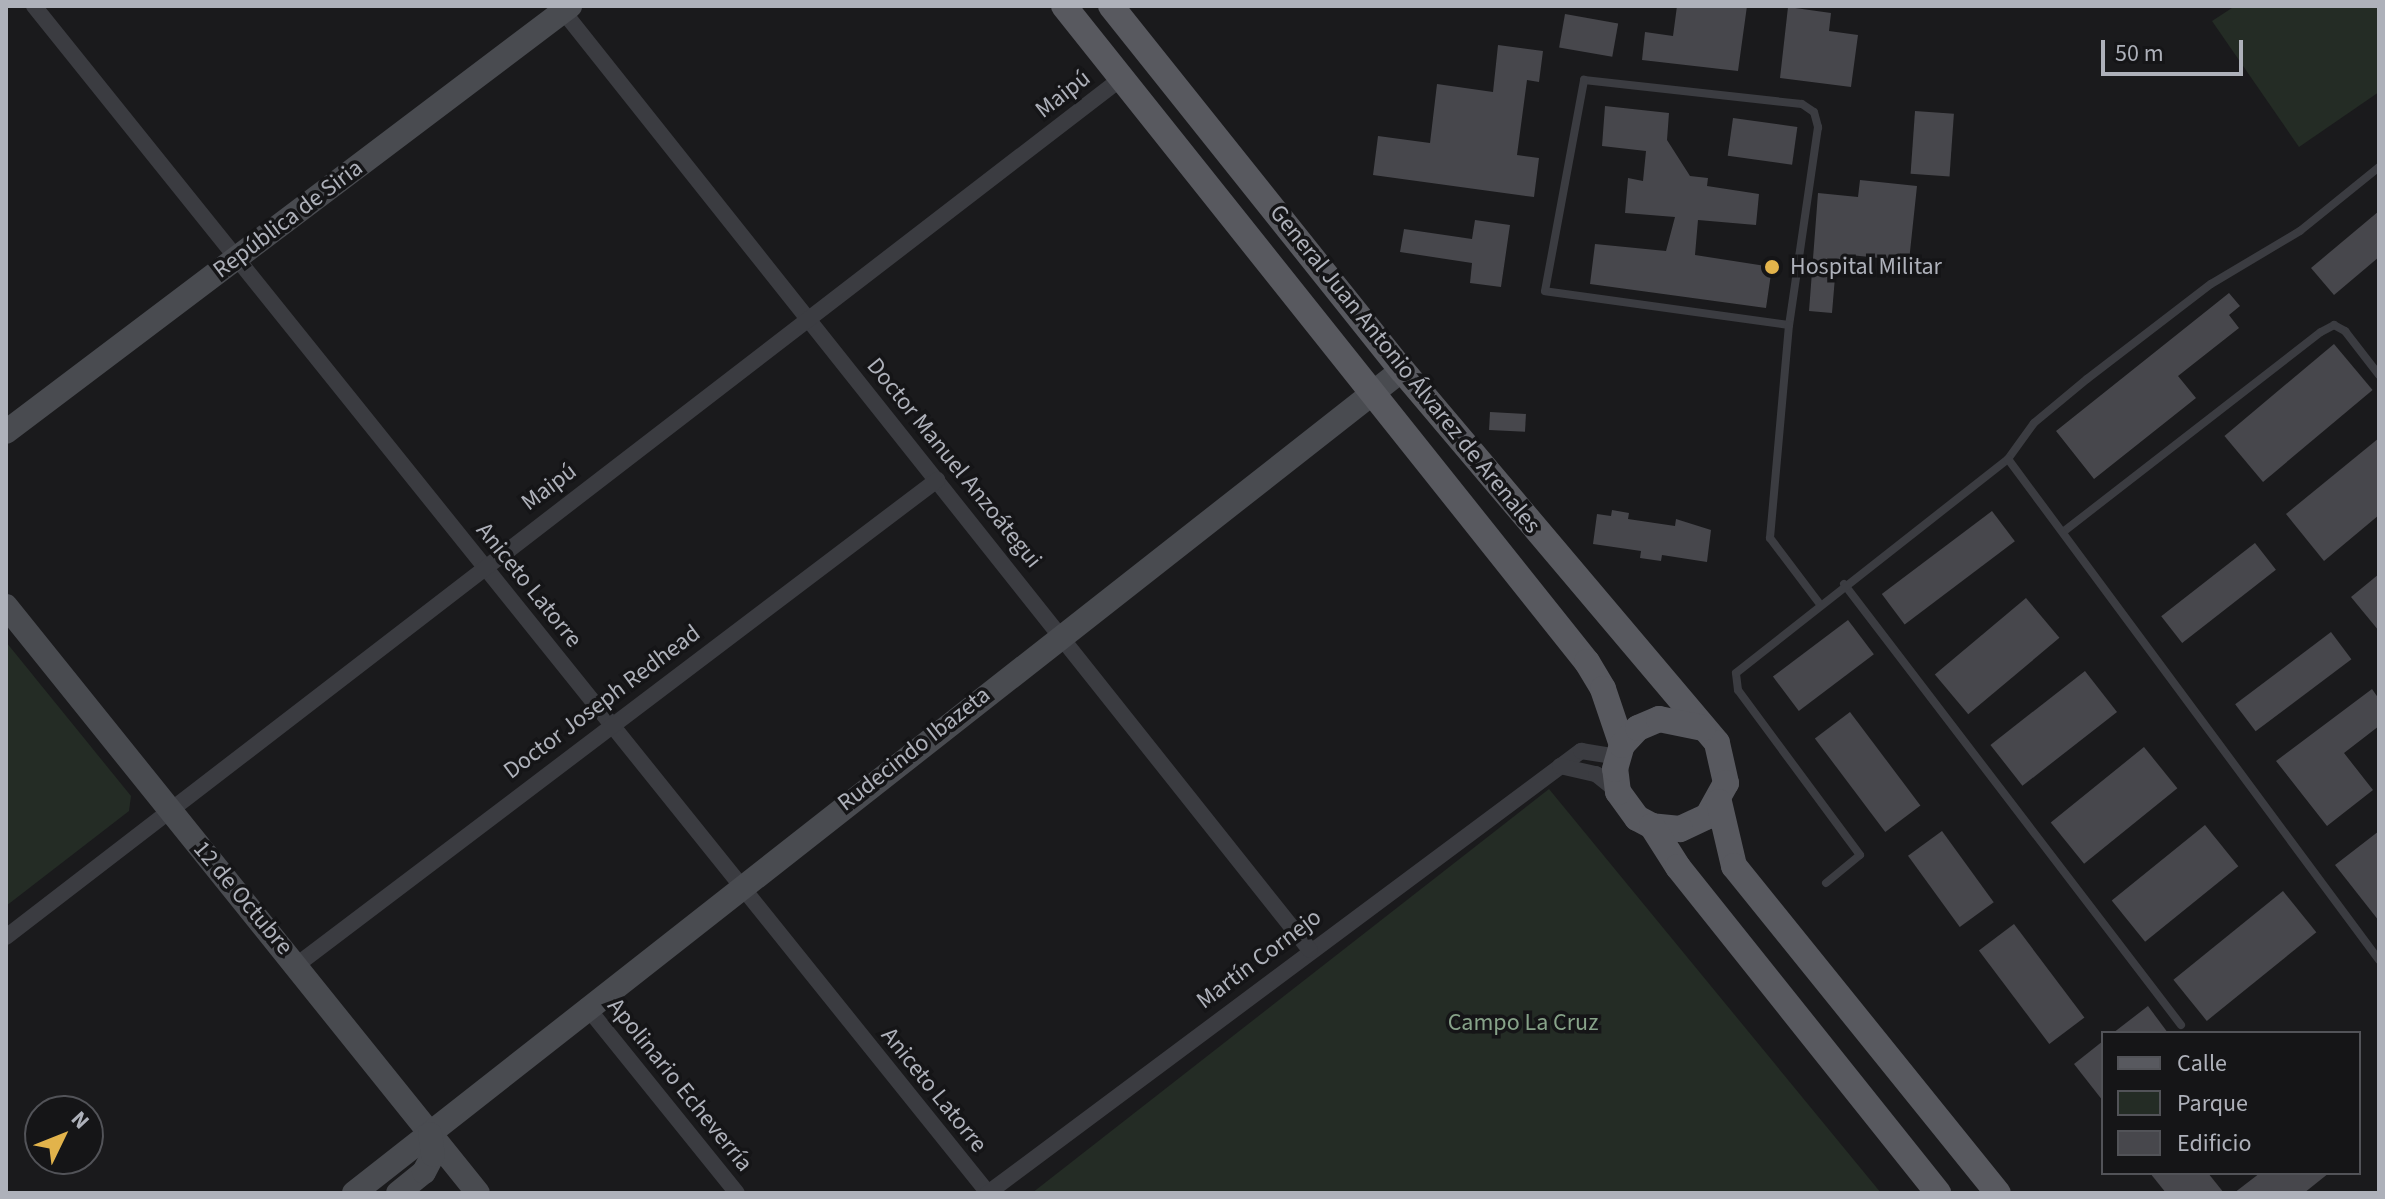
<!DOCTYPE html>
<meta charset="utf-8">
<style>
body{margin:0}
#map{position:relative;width:2385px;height:1199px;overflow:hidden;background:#1a1a1c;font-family:"Source Sans 3",sans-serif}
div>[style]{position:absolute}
.green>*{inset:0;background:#242c25}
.building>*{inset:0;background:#47474c;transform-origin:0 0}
.lane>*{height:8px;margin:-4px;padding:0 4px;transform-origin:4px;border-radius:4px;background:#3b3c41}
.street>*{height:16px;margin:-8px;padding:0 8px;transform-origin:8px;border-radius:8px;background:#3b3c41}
.secondary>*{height:24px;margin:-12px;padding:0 12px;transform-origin:12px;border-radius:12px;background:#494b50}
.primary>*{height:26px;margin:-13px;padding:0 13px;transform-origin:13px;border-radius:13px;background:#58595f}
.dots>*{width:22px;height:22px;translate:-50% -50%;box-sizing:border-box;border:4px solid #151517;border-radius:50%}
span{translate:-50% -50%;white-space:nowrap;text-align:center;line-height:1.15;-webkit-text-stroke:7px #151517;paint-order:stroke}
.street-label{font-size:24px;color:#aeb1ba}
.poi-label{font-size:24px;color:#aeb1ba}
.left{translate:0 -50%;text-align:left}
.park-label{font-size:24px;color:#87a389}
.frame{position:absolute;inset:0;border:8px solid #aeb1ba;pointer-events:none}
.legend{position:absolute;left:2101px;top:1031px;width:260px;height:144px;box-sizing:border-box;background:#151517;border:2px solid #525358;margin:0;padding:10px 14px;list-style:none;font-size:24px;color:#aeb1ba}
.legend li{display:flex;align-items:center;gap:16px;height:40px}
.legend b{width:40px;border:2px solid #525358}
.north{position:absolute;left:24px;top:1095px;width:80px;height:80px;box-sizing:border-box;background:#151517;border:2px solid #525358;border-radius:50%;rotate:47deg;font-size:22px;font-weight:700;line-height:32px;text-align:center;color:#aeb1ba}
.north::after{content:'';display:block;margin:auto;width:28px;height:36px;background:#e2b34b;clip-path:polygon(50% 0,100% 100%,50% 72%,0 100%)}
.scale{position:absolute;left:2101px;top:40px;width:142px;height:36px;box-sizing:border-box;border:4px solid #aeb1ba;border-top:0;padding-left:10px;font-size:24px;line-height:28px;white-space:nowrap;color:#aeb1ba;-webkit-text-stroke:6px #151517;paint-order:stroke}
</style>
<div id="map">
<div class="green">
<i style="clip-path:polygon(2235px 6px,2379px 6px,2379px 92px,2299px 147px,2212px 21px)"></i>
<i style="clip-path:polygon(6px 642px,131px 796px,129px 811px,6px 906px)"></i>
<i style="clip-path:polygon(1549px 789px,1881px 1193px,1032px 1193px)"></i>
</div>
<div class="building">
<i style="clip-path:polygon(1677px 6px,1747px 6px,1738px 71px,1642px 60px,1645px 32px,1673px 36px)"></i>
<i style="clip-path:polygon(1788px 7px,1831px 13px,1829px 31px,1858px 35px,1851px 87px,1780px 78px)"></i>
<i style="left:1565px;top:14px;width:54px;height:34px;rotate:10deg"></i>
<i style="clip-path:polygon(1498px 45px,1543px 51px,1539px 82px,1527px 80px,1517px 155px,1539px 158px,1534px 197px,1373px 175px,1378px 136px,1430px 143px,1437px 84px,1493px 92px)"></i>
<i style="clip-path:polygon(1605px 106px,1669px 113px,1667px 140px,1690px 176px,1708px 178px,1707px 186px,1759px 194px,1756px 225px,1698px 220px,1695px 255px,1772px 267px,1766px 308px,1590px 284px,1595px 244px,1666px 251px,1675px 217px,1625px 213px,1628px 178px,1643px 181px,1646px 151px,1602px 146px)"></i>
<i style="left:1915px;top:111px;width:39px;height:63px;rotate:4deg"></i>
<i style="left:1733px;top:118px;width:65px;height:38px;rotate:8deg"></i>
<i style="clip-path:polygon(1860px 180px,1917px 186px,1909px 261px,1850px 255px,1849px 266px,1836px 265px,1832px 313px,1809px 311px,1818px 193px,1858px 197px)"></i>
<i style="clip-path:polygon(2379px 211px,2379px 257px,2334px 295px,2311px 268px)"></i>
<i style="clip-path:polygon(1475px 220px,1510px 225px,1501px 287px,1470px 283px,1472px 263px,1400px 252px,1404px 229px,1472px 239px)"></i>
<i style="clip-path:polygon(2229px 293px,2240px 306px,2229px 315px,2239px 328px,2178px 376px,2196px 398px,2094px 479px,2056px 431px)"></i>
<i style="left:2334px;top:344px;width:60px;height:143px;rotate:50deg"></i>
<i style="left:1490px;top:412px;width:36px;height:18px;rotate:3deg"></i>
<i style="clip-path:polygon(2379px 438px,2379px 515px,2324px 561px,2286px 514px)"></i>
<i style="clip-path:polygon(1612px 510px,1629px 513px,1628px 519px,1675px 526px,1676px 519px,1711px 530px,1707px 562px,1662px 555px,1661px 561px,1640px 558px,1641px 551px,1593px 544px,1597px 514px,1611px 516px)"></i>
<i style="left:1992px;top:511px;width:38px;height:138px;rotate:53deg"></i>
<i style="left:2255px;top:543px;width:34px;height:119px;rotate:52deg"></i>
<i style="clip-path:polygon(2379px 574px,2379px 631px,2351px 597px)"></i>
<i style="left:2026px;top:598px;width:52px;height:119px;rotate:50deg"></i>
<i style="left:1848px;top:620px;width:43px;height:94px;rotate:53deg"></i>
<i style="left:2331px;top:632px;width:34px;height:120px;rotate:53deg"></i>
<i style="left:2085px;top:671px;width:52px;height:120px;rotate:52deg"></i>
<i style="clip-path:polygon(2372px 689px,2379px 699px,2379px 726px,2344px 753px,2373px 790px,2327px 826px,2276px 761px)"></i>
<i style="left:1850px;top:712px;width:117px;height:44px;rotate:53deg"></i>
<i style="left:2144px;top:747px;width:53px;height:120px;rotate:51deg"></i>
<i style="left:2205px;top:825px;width:53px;height:120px;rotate:51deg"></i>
<i style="left:1942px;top:831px;width:88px;height:42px;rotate:54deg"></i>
<i style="clip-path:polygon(2379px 831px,2379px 921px,2335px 865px)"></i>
<i style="left:2283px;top:891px;width:53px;height:141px;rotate:51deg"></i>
<i style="left:2014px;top:924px;width:117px;height:44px;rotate:53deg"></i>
<i style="clip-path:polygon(2148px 1006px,2168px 1033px,2113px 1033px)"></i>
<i style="clip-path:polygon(2103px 1041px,2103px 1101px,2074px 1064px)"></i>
<i style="clip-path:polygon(2150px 1173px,2208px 1173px,2224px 1193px,2166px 1193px)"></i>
<i style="clip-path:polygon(2260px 1173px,2329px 1173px,2304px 1193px,2234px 1193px)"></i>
</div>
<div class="lane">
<i style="left:1584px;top:80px;width:219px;rotate:6.3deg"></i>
<i style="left:1802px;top:104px;width:14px;rotate:34deg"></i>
<i style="left:1814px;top:112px;width:16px;rotate:75deg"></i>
<i style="left:1818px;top:127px;width:200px;rotate:98.3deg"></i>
<i style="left:1789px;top:325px;width:246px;rotate:-172.1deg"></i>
<i style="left:1545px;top:291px;width:215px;rotate:-79.5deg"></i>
<i style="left:1789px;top:325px;width:214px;rotate:95.1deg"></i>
<i style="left:1770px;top:538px;width:81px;rotate:53deg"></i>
<i style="left:2008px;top:459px;width:44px;rotate:-54.2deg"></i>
<i style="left:2034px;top:423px;width:69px;rotate:-39.7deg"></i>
<i style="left:2087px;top:379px;width:156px;rotate:-37.5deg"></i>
<i style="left:2211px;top:284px;width:104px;rotate:-30.8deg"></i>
<i style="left:2300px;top:231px;width:102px;rotate:-39deg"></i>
<i style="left:2063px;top:532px;width:326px;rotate:-37.8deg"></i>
<i style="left:2321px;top:332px;width:15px;rotate:-28deg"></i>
<i style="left:2334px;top:325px;width:13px;rotate:29deg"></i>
<i style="left:2345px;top:331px;width:56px;rotate:52.3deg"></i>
<i style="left:1844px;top:584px;width:555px;rotate:52.61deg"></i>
<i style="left:1826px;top:883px;width:44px;rotate:-39.5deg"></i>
<i style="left:1860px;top:855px;width:205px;rotate:-126.5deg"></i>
<i style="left:1738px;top:690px;width:17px;rotate:-97deg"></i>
<i style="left:1736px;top:673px;width:346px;rotate:-38.2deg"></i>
<i style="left:2008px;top:459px;width:623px;rotate:53.48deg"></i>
</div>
<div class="street">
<i style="left:34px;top:6px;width:1523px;rotate:51.21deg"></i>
<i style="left:988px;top:1193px;width:740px;rotate:-36.7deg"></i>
<i style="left:1581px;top:751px;width:37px;rotate:9deg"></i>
<i style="left:559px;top:6px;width:1206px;rotate:51.5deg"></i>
<i style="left:1560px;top:766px;width:37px;rotate:13deg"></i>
<i style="left:1596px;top:774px;width:28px;rotate:39deg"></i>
<i style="left:6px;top:937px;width:1408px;rotate:-37.59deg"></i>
<i style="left:298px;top:964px;width:802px;rotate:-37.14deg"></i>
<i style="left:586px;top:1006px;width:240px;rotate:51.1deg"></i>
</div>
<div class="secondary">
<i style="left:6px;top:432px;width:707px;rotate:-37.06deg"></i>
<i style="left:6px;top:606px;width:753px;rotate:51.2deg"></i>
<i style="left:354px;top:1193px;width:1333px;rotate:-38.14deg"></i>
<i style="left:398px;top:1193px;width:33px;rotate:-39deg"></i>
<i style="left:424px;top:1172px;width:19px;rotate:-62deg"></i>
<i style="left:433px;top:1155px;width:21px;rotate:-98deg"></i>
</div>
<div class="primary">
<i style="left:1064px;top:6px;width:839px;rotate:51.44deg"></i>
<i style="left:1587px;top:662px;width:31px;rotate:59deg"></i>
<i style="left:1603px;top:689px;width:59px;rotate:71.3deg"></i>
<i style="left:1111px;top:6px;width:466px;rotate:51.4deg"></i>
<i style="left:1402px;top:370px;width:488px;rotate:49.8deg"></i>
<i style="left:1717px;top:743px;width:41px;rotate:77.3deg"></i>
<i style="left:1726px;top:783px;width:38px;rotate:119deg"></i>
<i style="left:1708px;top:816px;width:31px;rotate:155deg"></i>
<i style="left:1680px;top:829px;width:28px;rotate:-174deg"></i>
<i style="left:1652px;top:826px;width:17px;rotate:-152deg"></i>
<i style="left:1637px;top:818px;width:32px;rotate:-126deg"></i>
<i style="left:1618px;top:792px;width:23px;rotate:-97deg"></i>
<i style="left:1615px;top:769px;width:25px;rotate:-74deg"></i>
<i style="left:1622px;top:745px;width:23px;rotate:-47deg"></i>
<i style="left:1638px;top:728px;width:23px;rotate:-23deg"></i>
<i style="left:1659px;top:719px;width:45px;rotate:11.6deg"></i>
<i style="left:1719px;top:802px;width:66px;rotate:76.8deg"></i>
<i style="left:1734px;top:866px;width:420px;rotate:51.1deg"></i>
<i style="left:1652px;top:826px;width:49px;rotate:57.6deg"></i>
<i style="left:1678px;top:867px;width:417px;rotate:51.4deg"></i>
</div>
<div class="dots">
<i style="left:1772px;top:267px;background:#e2b34b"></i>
</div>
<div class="street-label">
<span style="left:1063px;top:94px;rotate:-38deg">Maipú</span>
<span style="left:288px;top:219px;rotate:-37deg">República de Siria</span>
<span style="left:1405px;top:369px;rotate:51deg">General Juan Antonio Álvarez de Arenales</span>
<span style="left:954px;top:463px;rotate:51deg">Doctor Manuel Anzoátegui</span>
<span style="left:549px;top:487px;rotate:-37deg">Maipú</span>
<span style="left:529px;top:585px;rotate:51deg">Aniceto Latorre</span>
<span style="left:602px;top:702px;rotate:-37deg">Doctor Joseph Redhead</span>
<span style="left:914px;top:749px;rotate:-38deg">Rudecindo Ibazeta</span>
<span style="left:243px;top:898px;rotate:50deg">12 de Octubre</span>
<span style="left:1259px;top:959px;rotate:-37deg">Martín Cornejo</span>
<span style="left:680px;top:1085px;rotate:51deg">Apolinario Echeverría</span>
<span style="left:934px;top:1090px;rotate:51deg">Aniceto Latorre</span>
</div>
<div class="poi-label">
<span class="left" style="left:1790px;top:267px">Hospital Militar</span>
</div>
<div class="park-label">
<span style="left:1523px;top:1023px">Campo La Cruz</span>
</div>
<div class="frame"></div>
<ul class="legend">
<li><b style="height:10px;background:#58595f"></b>Calle</li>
<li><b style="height:22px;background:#242c25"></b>Parque</li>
<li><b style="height:22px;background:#47474c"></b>Edificio</li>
</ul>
<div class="north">N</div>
<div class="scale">50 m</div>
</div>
